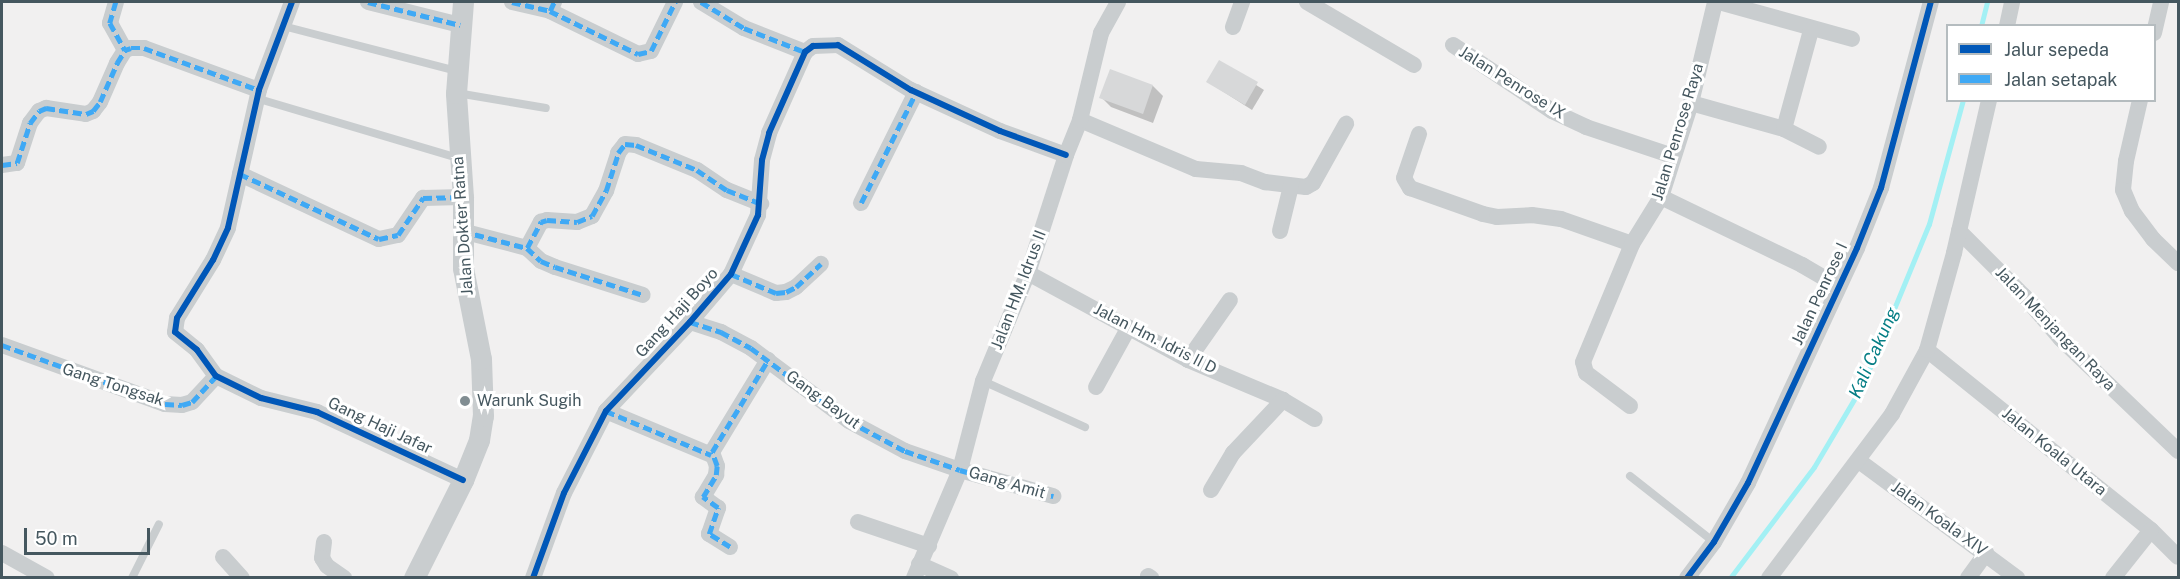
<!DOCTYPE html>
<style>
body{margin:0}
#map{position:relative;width:2180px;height:579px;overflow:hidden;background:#f1f0f0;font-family:"Public Sans",sans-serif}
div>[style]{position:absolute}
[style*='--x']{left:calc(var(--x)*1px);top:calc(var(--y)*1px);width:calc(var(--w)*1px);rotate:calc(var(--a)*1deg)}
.shadow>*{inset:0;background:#0003}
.stream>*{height:5px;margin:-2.5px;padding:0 2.5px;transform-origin:2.5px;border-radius:2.5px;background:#a3f0f4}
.building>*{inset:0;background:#d7d8d9}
.service>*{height:8px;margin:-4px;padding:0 4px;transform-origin:4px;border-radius:4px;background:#c9cdcf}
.minor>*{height:16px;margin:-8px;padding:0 8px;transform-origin:8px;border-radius:8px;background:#c9cdcf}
.tertiary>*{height:21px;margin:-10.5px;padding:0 10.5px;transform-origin:10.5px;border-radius:10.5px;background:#c9cdcf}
.quiet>*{height:4.5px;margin-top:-2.25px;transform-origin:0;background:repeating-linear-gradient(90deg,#3fa9f5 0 9px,transparent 0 13.5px)}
.cycleway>*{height:6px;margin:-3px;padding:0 3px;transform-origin:3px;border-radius:3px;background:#0057b8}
.dots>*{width:16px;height:16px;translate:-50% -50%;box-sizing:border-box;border:3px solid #fff;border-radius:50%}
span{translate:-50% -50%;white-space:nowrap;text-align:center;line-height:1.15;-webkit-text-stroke:6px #fff;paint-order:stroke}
.street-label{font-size:16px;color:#45575f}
.poi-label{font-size:16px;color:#45575f}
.left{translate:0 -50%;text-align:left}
.water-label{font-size:18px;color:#057e85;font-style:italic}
.frame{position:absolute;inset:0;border:3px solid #45575f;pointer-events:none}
.legend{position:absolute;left:1946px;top:24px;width:210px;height:78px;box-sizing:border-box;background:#fff;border:2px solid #b5bcbf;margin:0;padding:8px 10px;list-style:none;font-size:18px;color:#45575f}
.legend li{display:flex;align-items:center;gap:12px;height:30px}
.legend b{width:30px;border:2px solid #b5bcbf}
.scale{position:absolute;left:24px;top:528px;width:126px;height:27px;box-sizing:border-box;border:3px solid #45575f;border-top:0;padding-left:8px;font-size:18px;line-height:21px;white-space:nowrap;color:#45575f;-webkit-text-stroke:4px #fff;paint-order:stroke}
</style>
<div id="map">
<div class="shadow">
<i style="clip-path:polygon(1220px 62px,1264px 90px,1252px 110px,1208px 82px)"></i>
<i style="clip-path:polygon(1111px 71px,1153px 86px,1163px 96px,1153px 123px,1111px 107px,1101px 97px)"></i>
</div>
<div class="stream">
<i style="--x:1981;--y:26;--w:25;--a:-76"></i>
<i style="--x:1730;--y:578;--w:139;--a:-52.9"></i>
<i style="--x:1814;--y:467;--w:96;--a:-59.4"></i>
<i style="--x:1863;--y:384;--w:173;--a:-67.6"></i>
<i style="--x:1929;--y:224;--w:129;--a:-74.7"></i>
</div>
<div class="building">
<i style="clip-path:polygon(1219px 60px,1258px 82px,1245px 105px,1206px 82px)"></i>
<i style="clip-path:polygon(1110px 69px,1153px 85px,1143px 114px,1099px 98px)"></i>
</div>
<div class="service">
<i style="--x:283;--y:26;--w:180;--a:14.5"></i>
<i style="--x:457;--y:93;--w:90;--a:9.6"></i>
<i style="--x:259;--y:99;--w:208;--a:16.5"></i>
<i style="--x:983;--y:381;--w:112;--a:24.3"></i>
<i style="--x:1630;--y:476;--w:107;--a:38.2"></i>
<i style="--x:132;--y:578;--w:60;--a:-63.4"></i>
</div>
<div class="minor">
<i style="--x:116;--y:2;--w:22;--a:106"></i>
<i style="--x:110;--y:23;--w:31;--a:61"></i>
<i style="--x:292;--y:2;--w:94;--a:110.6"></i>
<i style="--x:259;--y:90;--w:141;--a:102.7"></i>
<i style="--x:228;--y:228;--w:35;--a:115"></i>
<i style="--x:213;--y:260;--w:68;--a:121.8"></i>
<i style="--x:177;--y:318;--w:14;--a:98"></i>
<i style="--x:175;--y:332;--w:28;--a:39"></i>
<i style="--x:197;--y:350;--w:32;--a:54"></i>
<i style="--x:216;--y:376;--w:50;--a:26.1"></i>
<i style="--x:261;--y:398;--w:58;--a:14"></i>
<i style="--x:317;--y:412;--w:161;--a:25"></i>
<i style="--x:368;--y:2;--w:95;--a:14"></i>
<i style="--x:512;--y:2;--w:39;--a:13"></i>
<i style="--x:550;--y:11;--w:10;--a:-66"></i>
<i style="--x:701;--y:2;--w:50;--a:31.2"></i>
<i style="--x:744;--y:28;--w:66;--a:21.5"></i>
<i style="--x:1307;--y:2;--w:124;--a:30.5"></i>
<i style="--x:1719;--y:2;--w:138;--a:15.5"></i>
<i style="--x:550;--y:11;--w:98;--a:26"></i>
<i style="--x:638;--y:54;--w:13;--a:-13"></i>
<i style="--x:651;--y:51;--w:55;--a:-63.9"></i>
<i style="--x:2007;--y:26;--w:25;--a:-78"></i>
<i style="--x:1233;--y:27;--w:27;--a:-70"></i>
<i style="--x:2154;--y:33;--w:32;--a:-77"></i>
<i style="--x:1453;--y:45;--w:119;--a:33.7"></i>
<i style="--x:1552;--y:111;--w:38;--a:25"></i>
<i style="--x:1586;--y:127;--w:92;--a:18.4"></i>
<i style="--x:2140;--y:100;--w:63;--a:102.9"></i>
<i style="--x:2126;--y:161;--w:29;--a:96"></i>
<i style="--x:2123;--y:190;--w:23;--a:67"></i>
<i style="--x:2132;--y:211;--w:35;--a:53"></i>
<i style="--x:2153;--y:239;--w:35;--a:44"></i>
<i style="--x:1691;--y:103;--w:97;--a:15.6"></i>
<i style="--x:1784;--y:129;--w:39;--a:27"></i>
<i style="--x:1080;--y:120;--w:126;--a:22.9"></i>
<i style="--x:1196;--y:169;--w:45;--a:5.1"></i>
<i style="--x:1241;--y:173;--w:26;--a:21"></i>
<i style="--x:1265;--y:182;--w:41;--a:7"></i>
<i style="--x:1306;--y:187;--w:8;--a:-30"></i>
<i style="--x:1313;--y:183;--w:68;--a:-60.8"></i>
<i style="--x:1784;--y:129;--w:103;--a:-74.7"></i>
<i style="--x:1419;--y:134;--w:46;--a:108.8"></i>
<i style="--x:1404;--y:178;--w:12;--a:59"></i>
<i style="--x:1410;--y:188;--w:77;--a:19.6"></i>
<i style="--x:1483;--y:214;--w:14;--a:12"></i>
<i style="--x:1497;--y:217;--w:35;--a:-3"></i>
<i style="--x:1532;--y:215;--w:29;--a:8"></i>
<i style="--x:1561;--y:219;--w:75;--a:19.4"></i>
<i style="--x:2;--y:165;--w:15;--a:-8"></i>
<i style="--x:17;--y:163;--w:42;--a:-72"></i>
<i style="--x:30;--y:123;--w:15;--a:-53"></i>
<i style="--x:39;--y:111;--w:8;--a:-23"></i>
<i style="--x:46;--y:108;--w:40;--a:8.5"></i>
<i style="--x:86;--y:114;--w:8;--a:-23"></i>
<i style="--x:93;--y:111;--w:11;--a:-52"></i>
<i style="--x:100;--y:102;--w:43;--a:-66.4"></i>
<i style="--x:117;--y:63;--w:15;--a:-58"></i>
<i style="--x:125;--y:50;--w:6;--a:-18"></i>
<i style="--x:131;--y:48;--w:13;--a:0"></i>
<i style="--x:144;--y:48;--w:122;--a:20.1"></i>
<i style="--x:240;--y:174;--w:153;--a:25.1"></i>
<i style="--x:379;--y:239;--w:19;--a:-12"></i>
<i style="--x:398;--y:235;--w:45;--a:-56"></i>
<i style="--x:423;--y:198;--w:40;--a:-1.4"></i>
<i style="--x:1661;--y:197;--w:157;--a:25.7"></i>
<i style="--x:1802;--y:265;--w:42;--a:30.3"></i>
<i style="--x:861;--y:203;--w:124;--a:-63.6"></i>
<i style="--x:462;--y:231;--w:67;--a:14.7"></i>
<i style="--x:527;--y:248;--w:30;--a:-62"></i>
<i style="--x:541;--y:222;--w:6;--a:-18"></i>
<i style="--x:547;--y:220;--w:30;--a:4"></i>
<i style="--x:577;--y:222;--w:16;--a:-22"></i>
<i style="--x:592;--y:216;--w:29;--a:-61"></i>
<i style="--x:606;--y:191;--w:40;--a:-72"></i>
<i style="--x:618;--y:153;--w:11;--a:-52"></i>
<i style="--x:625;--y:144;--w:11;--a:5"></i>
<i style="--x:636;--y:145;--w:66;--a:22.3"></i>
<i style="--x:697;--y:170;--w:36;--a:34"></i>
<i style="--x:727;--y:190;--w:37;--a:22"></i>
<i style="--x:1280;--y:231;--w:46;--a:-76.3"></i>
<i style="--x:1959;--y:231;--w:92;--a:45"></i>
<i style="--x:2024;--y:296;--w:57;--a:49.3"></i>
<i style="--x:2061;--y:339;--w:162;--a:43.7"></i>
<i style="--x:527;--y:248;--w:19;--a:43"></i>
<i style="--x:541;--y:261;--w:15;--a:23"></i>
<i style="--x:555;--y:267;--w:92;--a:17.7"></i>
<i style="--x:1028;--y:273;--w:182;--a:28.5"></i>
<i style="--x:1188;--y:360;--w:103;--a:22.8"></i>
<i style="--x:1283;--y:400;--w:37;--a:31"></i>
<i style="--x:731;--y:274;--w:49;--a:22.9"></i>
<i style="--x:776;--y:293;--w:10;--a:-6"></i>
<i style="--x:786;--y:292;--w:11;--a:-27"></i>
<i style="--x:796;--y:287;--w:34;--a:-43"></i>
<i style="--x:690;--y:322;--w:33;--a:18"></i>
<i style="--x:721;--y:332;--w:34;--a:28"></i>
<i style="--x:751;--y:348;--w:122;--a:36.7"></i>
<i style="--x:849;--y:421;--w:64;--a:28.2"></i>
<i style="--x:905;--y:451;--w:58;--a:19.1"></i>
<i style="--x:960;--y:470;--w:97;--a:15.6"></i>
<i style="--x:2;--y:345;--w:173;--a:19.9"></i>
<i style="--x:165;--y:404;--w:17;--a:3"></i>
<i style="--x:182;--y:405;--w:10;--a:-17"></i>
<i style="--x:192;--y:402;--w:35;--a:-47"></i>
<i style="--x:1927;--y:350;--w:287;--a:38.8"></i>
<i style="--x:2151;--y:530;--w:38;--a:45"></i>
<i style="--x:1188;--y:360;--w:73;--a:-55"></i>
<i style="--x:1096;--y:387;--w:68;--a:-61.2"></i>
<i style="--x:1630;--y:406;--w:55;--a:-143.1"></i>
<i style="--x:1586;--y:373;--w:11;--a:-105"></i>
<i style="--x:1583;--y:362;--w:128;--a:-67.4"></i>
<i style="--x:1632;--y:244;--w:55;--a:-58.3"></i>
<i style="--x:1661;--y:197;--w:99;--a:-72.3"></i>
<i style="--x:1691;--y:103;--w:104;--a:-76.6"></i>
<i style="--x:606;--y:411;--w:114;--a:22.7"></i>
<i style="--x:1859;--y:461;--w:197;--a:36.5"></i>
<i style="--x:1211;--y:490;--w:43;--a:-59.3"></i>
<i style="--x:1233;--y:453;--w:73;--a:-46.7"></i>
<i style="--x:858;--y:522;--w:75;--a:18.7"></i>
<i style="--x:324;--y:542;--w:16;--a:97"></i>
<i style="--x:322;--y:558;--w:9;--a:58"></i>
<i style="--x:327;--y:566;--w:21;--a:35"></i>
<i style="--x:730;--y:547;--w:25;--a:-148"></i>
<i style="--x:709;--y:534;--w:28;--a:-71"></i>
<i style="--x:718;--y:508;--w:19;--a:-144"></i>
<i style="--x:703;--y:497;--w:26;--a:-59"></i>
<i style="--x:716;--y:475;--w:9;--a:-84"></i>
<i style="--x:717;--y:466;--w:15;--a:-110"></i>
<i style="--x:712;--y:452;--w:108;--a:-58.7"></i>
<i style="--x:2;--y:553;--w:51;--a:29.1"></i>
<i style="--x:223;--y:557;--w:28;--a:48"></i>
<i style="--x:919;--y:564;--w:35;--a:24"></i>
<i style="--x:1148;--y:576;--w:4;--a:34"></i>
<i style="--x:533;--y:578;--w:90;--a:-70"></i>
<i style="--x:564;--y:493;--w:92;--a:-62.9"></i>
<i style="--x:606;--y:411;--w:122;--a:-46.7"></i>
<i style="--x:690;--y:322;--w:63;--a:-49.5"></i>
<i style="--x:731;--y:274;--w:65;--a:-65.4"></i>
<i style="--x:758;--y:215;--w:55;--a:-85.8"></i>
<i style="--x:762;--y:160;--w:28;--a:-75"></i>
<i style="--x:769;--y:133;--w:89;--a:-66"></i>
<i style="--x:805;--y:52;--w:10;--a:-37"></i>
<i style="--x:813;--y:46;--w:25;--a:-2"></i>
<i style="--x:838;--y:45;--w:86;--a:31.7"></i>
<i style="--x:911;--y:90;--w:98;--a:24.7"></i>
<i style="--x:1000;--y:131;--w:70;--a:20"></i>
<i style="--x:914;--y:578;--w:117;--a:-66.9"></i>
<i style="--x:960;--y:470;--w:92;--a:-75.5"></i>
<i style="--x:983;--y:381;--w:117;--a:-67.4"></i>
<i style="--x:1028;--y:273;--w:124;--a:-72.1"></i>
<i style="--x:1066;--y:155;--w:38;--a:-68"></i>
<i style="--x:1080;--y:120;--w:89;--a:-76.4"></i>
<i style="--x:1101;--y:33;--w:35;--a:-61"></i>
<i style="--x:1687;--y:578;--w:45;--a:-53.1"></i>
<i style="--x:1714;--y:542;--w:68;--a:-60"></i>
<i style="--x:1748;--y:483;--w:259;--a:-65.1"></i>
<i style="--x:1857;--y:248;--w:65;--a:-68.2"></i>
<i style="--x:1881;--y:188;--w:193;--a:-75"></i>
<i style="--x:1769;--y:578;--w:205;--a:-53.1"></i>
<i style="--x:1892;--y:414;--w:73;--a:-61.3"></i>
<i style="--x:1927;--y:350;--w:101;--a:-74.4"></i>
<i style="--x:1954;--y:253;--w:157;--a:-77.1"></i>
<i style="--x:1968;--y:578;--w:31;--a:-54"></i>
<i style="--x:2113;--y:578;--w:61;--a:-51.6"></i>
</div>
<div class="tertiary">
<i style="--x:414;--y:578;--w:110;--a:-63.4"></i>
<i style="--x:463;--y:480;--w:43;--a:-68.2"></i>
<i style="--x:479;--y:440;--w:24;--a:-81"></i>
<i style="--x:483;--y:416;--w:57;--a:-92"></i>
<i style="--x:481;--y:359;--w:93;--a:-101.2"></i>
<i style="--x:463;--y:268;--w:71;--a:-90"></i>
<i style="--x:463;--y:197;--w:104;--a:-93.9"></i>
<i style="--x:456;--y:93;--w:91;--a:-85.6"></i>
</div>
<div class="quiet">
<i style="--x:116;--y:2;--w:22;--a:106"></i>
<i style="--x:110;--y:23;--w:31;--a:61"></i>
<i style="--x:368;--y:2;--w:95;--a:14"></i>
<i style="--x:512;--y:2;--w:39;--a:13"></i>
<i style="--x:550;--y:11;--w:10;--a:-66"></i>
<i style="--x:701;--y:2;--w:50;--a:31.2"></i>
<i style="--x:744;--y:28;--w:66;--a:21.5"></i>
<i style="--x:550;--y:11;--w:98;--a:26"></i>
<i style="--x:638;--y:54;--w:13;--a:-13"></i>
<i style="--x:651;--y:51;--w:55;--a:-63.9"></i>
<i style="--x:2;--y:165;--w:15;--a:-8"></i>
<i style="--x:17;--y:163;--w:42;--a:-72"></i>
<i style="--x:30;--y:123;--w:15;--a:-53"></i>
<i style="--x:39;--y:111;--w:8;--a:-23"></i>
<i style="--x:46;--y:108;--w:40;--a:8.5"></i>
<i style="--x:86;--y:114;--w:8;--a:-23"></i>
<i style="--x:93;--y:111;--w:11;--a:-52"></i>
<i style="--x:100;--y:102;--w:43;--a:-66.4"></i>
<i style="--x:117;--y:63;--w:15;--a:-58"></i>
<i style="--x:125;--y:50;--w:6;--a:-18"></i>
<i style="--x:131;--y:48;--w:13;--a:0"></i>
<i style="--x:144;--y:48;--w:122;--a:20.1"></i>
<i style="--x:240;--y:174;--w:153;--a:25.1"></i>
<i style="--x:379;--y:239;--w:19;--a:-12"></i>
<i style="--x:398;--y:235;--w:45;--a:-56"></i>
<i style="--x:423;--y:198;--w:40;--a:-1.4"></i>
<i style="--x:861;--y:203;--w:124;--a:-63.6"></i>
<i style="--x:462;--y:231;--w:67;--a:14.7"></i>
<i style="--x:527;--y:248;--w:30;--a:-62"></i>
<i style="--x:541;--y:222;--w:6;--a:-18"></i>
<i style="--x:547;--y:220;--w:30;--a:4"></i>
<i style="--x:577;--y:222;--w:16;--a:-22"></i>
<i style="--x:592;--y:216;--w:29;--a:-61"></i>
<i style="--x:606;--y:191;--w:40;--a:-72"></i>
<i style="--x:618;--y:153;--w:11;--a:-52"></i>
<i style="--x:625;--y:144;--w:11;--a:5"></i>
<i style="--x:636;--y:145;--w:66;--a:22.3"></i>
<i style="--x:697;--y:170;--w:36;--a:34"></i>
<i style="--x:727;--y:190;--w:37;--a:22"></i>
<i style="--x:527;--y:248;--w:19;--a:43"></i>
<i style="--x:541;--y:261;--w:15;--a:23"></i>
<i style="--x:555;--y:267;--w:92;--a:17.7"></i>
<i style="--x:731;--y:274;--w:49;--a:22.9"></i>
<i style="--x:776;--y:293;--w:10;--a:-6"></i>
<i style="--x:786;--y:292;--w:11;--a:-27"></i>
<i style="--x:796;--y:287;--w:34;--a:-43"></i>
<i style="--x:690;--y:322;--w:33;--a:18"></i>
<i style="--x:721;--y:332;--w:34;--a:28"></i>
<i style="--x:751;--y:348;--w:122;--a:36.7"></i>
<i style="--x:849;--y:421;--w:64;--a:28.2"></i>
<i style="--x:905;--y:451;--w:58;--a:19.1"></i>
<i style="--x:960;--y:470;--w:97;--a:15.6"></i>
<i style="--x:2;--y:345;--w:173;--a:19.9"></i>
<i style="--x:165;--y:404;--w:17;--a:3"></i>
<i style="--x:182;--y:405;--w:10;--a:-17"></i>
<i style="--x:192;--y:402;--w:35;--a:-47"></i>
<i style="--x:606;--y:411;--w:114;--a:22.7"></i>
<i style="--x:730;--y:547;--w:25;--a:-148"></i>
<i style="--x:709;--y:534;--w:28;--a:-71"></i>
<i style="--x:718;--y:508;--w:19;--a:-144"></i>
<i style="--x:703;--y:497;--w:26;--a:-59"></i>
<i style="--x:716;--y:475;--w:9;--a:-84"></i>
<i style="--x:717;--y:466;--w:15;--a:-110"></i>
<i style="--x:712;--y:452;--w:108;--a:-58.7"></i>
</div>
<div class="cycleway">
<i style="--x:292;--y:2;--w:94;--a:110.6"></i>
<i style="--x:259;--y:90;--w:141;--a:102.7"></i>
<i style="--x:228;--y:228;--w:35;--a:115"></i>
<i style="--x:213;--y:260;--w:68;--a:121.8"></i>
<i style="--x:177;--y:318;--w:14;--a:98"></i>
<i style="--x:175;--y:332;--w:28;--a:39"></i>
<i style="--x:197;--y:350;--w:32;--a:54"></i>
<i style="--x:216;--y:376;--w:50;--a:26.1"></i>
<i style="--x:261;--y:398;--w:58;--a:14"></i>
<i style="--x:317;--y:412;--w:161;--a:25"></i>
<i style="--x:533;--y:578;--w:90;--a:-70"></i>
<i style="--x:564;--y:493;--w:92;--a:-62.9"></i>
<i style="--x:606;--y:411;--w:122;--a:-46.7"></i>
<i style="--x:690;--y:322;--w:63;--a:-49.5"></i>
<i style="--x:731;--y:274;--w:65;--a:-65.4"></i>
<i style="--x:758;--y:215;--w:55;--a:-85.8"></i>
<i style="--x:762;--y:160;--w:28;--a:-75"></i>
<i style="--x:769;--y:133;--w:89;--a:-66"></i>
<i style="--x:805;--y:52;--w:10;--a:-37"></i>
<i style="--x:813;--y:46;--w:25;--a:-2"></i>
<i style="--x:838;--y:45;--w:86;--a:31.7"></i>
<i style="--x:911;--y:90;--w:98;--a:24.7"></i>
<i style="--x:1000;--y:131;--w:70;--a:20"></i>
<i style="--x:1687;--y:578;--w:45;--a:-53.1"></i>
<i style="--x:1714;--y:542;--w:68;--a:-60"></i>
<i style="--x:1748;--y:483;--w:259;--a:-65.1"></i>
<i style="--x:1857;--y:248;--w:65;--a:-68.2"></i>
<i style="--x:1881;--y:188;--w:193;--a:-75"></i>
</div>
<div class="dots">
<i style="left:465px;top:401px;background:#818d92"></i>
</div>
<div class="street-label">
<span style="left:1512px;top:83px;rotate:32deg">Jalan Penrose IX</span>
<span style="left:1678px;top:132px;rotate:-73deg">Jalan Penrose Raya</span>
<span style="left:463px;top:226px;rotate:-94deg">Jalan Dokter Ratna</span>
<span style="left:1019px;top:290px;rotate:-69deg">Jalan HM. Idrus II</span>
<span style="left:1820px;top:294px;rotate:-65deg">Jalan Penrose I</span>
<span style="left:677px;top:313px;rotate:-48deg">Gang Haji Boyo</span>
<span style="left:2055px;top:329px;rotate:46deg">Jalan Menjangan Raya</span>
<span style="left:1155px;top:339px;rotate:27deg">Jalan Hm. Idris II D</span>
<span style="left:113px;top:385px;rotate:18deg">Gang Tongsak</span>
<span style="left:823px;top:400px;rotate:36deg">Gang Bayut</span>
<span style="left:380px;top:426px;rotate:25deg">Gang Haji Jafar</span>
<span style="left:2054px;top:452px;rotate:39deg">Jalan Koala Utara</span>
<span style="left:1007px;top:483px;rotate:16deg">Gang Amit</span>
<span style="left:1939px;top:519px;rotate:36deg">Jalan Koala XIV</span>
</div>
<div class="poi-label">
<span class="left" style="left:477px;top:401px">Warunk Sugih</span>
</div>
<div class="water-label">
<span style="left:1874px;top:353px;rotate:-66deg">Kali Cakung</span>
</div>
<div class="frame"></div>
<ul class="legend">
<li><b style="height:8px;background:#0057b8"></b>Jalur sepeda</li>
<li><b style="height:8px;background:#3fa9f5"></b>Jalan setapak</li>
</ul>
<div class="scale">50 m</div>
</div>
